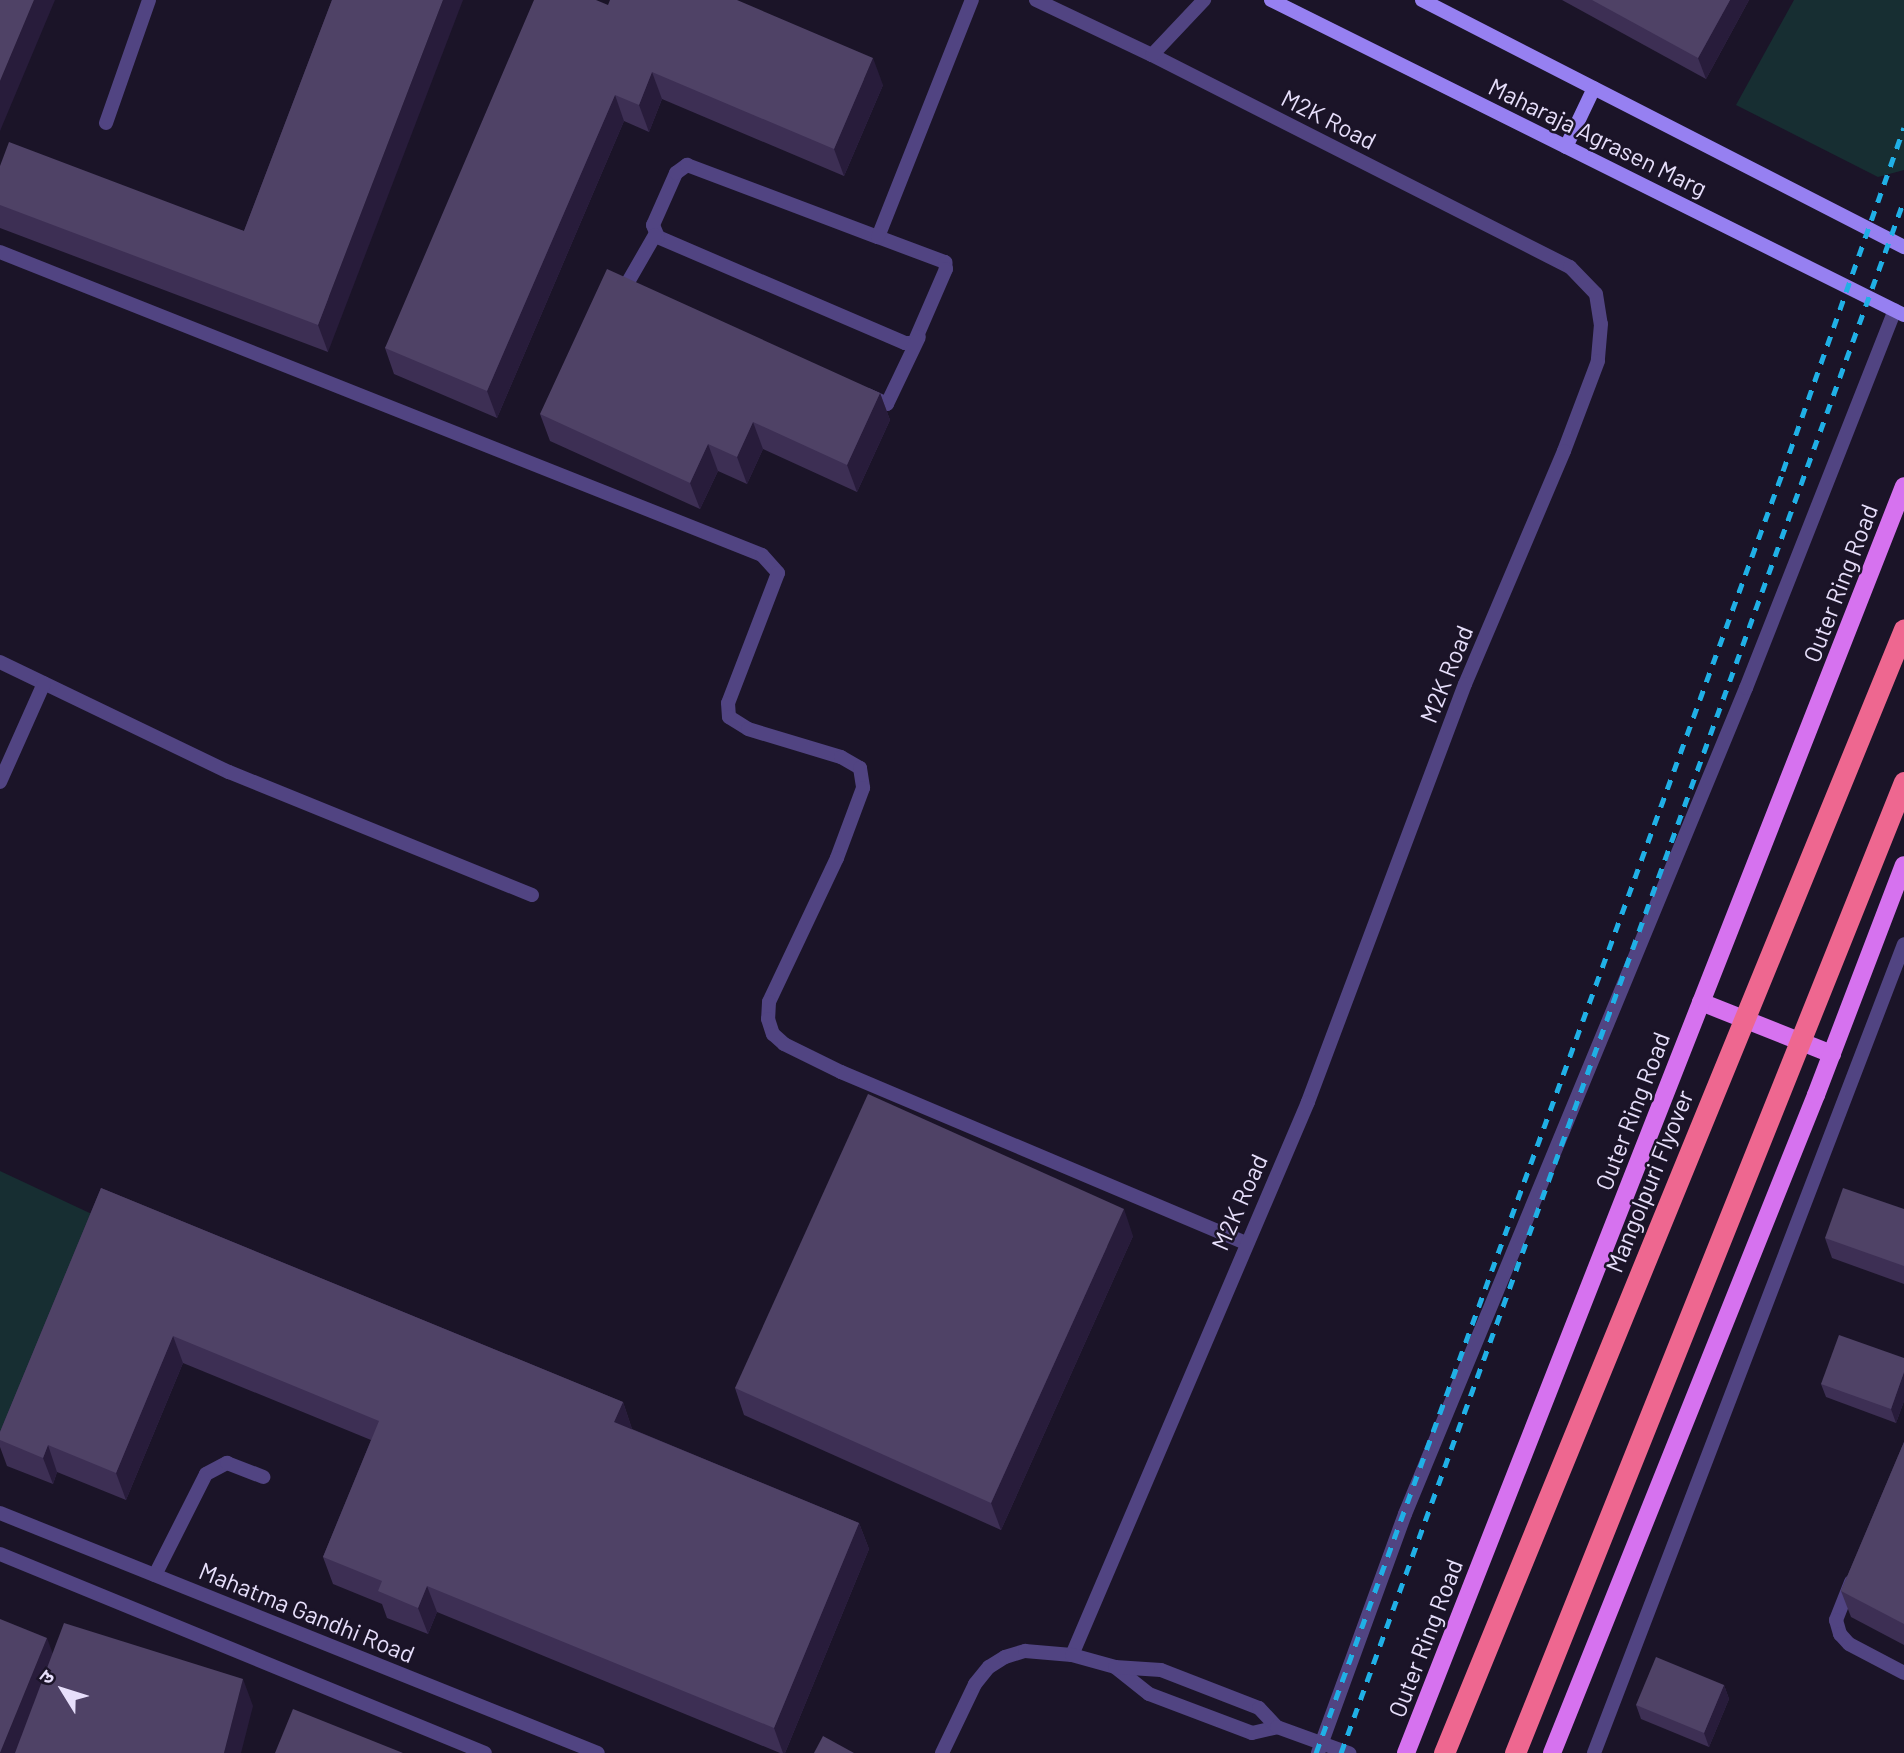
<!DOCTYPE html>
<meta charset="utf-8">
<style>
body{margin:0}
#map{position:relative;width:1904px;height:1753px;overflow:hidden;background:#1b1428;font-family:Barlow,"Noto Sans Devanagari",sans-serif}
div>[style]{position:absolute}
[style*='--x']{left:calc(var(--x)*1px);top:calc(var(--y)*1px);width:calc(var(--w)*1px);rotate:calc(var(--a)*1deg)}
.green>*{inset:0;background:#172e32}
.lane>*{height:14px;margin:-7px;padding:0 7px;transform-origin:7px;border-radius:7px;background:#514482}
.street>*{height:14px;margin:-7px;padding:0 7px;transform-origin:7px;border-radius:7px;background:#514482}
.secondary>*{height:14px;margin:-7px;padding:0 7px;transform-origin:7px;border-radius:7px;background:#9680f1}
.primary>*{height:18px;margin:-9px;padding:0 9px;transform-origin:9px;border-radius:9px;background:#d672ef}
.rail>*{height:5px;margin-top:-2.5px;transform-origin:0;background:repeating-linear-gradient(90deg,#20b0e6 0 10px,transparent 0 19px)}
.highway-bridge>*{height:21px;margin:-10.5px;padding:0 10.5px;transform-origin:10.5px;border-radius:10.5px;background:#ee6790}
.wall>*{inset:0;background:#3d2f54}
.shaded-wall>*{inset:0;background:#281c3b}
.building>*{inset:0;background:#4f4266}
span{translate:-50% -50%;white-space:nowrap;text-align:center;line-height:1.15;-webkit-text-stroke:5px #1b1428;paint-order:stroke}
.street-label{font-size:24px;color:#e7dffb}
.north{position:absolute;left:28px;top:1655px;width:70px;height:70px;-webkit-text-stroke:5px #1b1428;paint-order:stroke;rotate:308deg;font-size:19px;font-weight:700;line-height:28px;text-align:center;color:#e7dffb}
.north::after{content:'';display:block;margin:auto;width:24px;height:32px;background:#e7dffb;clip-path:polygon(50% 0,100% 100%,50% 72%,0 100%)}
</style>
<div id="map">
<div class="green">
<i style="clip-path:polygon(1794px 0,1904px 0,1904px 170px,1878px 177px,1736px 105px)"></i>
<i style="clip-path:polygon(0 1171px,96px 1216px,0 1440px)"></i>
</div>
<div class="lane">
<i style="--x:106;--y:123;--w:130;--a:-70.7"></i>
<i style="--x:878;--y:237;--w:72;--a:20.5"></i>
<i style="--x:945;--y:262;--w:7;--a:82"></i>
<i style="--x:946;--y:269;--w:81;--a:113.4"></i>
<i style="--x:914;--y:343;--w:9;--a:180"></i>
<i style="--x:905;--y:343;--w:269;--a:-156.8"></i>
<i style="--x:658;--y:237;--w:13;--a:-113"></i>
<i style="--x:653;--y:225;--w:57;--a:-66.1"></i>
<i style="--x:676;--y:173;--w:14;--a:-36"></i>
<i style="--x:687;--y:165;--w:204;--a:20.7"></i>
<i style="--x:878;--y:237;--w:255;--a:-68.4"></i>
<i style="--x:0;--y:252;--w:820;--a:21.68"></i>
<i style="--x:762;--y:555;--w:24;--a:48"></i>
<i style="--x:778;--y:573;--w:139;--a:111"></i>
<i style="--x:728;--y:703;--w:14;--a:86"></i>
<i style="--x:729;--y:717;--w:22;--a:32"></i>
<i style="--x:748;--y:729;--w:97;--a:16.8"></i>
<i style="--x:841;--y:757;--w:22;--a:30"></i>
<i style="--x:860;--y:768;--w:20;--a:81"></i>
<i style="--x:863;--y:788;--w:75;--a:110.4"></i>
<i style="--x:837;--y:858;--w:159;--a:115.3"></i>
<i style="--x:769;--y:1002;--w:17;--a:93"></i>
<i style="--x:768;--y:1019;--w:16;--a:72"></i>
<i style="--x:773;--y:1034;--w:15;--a:42"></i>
<i style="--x:784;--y:1044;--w:64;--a:26.2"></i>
<i style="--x:841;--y:1072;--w:440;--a:22.9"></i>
<i style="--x:631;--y:292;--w:8;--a:-157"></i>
<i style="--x:624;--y:289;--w:62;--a:-60.1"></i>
<i style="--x:867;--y:395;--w:22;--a:24"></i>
<i style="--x:887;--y:404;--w:74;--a:-64.5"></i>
<i style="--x:0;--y:662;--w:254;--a:25.7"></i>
<i style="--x:229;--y:772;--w:327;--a:22.1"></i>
<i style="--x:0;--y:782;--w:108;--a:-66"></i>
<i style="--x:155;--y:1575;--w:113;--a:-63.2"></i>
<i style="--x:206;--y:1474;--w:24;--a:-28"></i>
<i style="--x:227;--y:1463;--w:39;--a:21"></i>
</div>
<div class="street">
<i style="--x:1036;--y:0;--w:128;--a:25.4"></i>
<i style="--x:1152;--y:55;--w:469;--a:26.9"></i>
<i style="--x:1570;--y:267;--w:37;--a:46"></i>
<i style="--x:1596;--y:294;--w:30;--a:81"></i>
<i style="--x:1601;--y:324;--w:37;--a:95"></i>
<i style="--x:1598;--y:361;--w:96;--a:110.7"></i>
<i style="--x:1564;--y:451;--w:253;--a:113"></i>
<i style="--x:1465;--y:684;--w:447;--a:110.6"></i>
<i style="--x:1308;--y:1102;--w:601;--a:113.11"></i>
<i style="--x:1152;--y:55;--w:76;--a:-46.6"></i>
<i style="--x:0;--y:1513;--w:644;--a:21.87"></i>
<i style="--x:0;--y:1554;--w:524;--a:22.31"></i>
<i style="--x:1851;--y:1582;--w:41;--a:111.5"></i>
<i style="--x:1836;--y:1620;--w:15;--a:74"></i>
<i style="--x:1840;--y:1634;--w:13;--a:48"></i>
<i style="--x:1849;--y:1644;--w:62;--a:27.8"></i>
<i style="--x:1115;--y:1667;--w:43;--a:38.5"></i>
<i style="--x:1149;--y:1694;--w:110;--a:20.7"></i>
<i style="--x:1252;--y:1733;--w:26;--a:-13"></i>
<i style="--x:942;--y:1753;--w:76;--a:-64.4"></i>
<i style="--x:975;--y:1684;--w:22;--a:-51"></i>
<i style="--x:989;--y:1667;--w:19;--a:-32"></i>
<i style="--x:1005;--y:1657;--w:21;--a:-17"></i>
<i style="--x:1025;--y:1651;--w:47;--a:4.9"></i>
<i style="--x:1072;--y:1655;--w:45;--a:15.6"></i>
<i style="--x:1115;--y:1667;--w:46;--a:3.7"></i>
<i style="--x:1161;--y:1670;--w:105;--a:21.2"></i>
<i style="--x:1259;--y:1708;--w:26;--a:47"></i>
<i style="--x:1277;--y:1727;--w:77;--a:19.9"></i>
<i style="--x:1318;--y:1753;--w:254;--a:-70"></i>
<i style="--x:1405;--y:1514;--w:894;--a:-67.57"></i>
<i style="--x:1746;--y:688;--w:406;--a:-68.5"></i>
<i style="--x:1594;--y:1753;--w:866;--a:-69.03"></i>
</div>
<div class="secondary">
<i style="--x:1271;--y:0;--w:707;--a:26.46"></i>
<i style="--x:1422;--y:0;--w:542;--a:27.13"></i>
<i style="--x:1566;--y:147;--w:65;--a:-64.6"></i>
</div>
<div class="primary">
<i style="--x:1701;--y:1002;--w:141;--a:21.7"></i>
<i style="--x:1406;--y:1753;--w:1361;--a:-68.54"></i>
<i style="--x:1552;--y:1753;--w:709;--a:-68.14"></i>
<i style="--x:1816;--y:1095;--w:246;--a:-69.1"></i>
</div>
<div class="rail">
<i style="--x:1316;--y:1753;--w:1364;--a:-69.98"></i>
<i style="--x:1783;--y:471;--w:364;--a:-70.6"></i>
<i style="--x:1341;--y:1753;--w:1652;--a:-70.07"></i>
</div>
<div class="highway-bridge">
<i style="--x:1444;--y:1753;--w:1214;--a:-67.74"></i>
<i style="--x:1515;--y:1753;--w:1046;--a:-68.17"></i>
</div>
<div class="wall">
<i style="clip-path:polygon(332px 0,328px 352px,0 228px,0 166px,244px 231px)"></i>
<i style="clip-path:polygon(1562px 0,1749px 0,1706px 79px)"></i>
<i style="clip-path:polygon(608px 5px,883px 85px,844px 176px,662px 99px,649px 132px,624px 121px,497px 418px,394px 374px,385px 348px)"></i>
<i style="clip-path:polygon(880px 393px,890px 420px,857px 492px,763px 449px,747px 484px,718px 471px,700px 509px,550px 441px,540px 414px)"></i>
<i style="clip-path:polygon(101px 1188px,623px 1402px,632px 1429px,859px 1523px,869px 1549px,785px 1753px,780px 1753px,437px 1612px,428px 1634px,387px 1618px,382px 1604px,333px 1584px,323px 1557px,371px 1440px,183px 1363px,126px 1500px,57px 1472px,53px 1484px,7px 1466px,0 1447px,0 1432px)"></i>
<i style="clip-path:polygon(1904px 1209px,1904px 1284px,1832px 1258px,1825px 1238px)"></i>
<i style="clip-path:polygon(1133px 1236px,1001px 1530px,744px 1415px,735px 1388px)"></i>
<i style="clip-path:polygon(1904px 1358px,1904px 1401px,1896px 1423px,1826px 1397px,1821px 1384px)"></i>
<i style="clip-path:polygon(1904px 1442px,1904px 1645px,1851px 1617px,1841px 1591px)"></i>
<i style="clip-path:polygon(1724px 1685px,1729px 1699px,1709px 1747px,1641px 1719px,1636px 1705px)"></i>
</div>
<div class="shaded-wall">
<i style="clip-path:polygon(34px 0,55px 0,0 131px,0 81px)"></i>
<i style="clip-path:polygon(443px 0,463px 0,328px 352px,318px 325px)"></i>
<i style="clip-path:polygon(1730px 0,1749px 0,1706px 79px,1698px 58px)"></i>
<i style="clip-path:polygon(873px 58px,883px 85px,844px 176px,834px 149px)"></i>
<i style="clip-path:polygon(652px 72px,662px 99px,649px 132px,639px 105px)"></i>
<i style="clip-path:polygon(615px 95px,624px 121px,497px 418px,487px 391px)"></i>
<i style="clip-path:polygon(880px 393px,890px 420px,857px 492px,847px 465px)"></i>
<i style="clip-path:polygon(753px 422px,763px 449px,747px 484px,737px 457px)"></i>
<i style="clip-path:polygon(708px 444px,718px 471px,700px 509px,690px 483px)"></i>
<i style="clip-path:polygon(1124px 1209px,1133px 1236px,1001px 1530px,991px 1503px)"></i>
<i style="clip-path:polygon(173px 1336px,183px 1363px,126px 1500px,116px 1473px)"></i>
<i style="clip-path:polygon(1904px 1372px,1904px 1401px,1896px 1423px,1891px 1409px)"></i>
<i style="clip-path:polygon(623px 1402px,632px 1429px,624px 1449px,614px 1422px)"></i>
<i style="clip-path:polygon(48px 1445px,57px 1472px,53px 1484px,43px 1458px)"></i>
<i style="clip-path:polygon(859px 1523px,869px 1549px,785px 1753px,783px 1753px,774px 1728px)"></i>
<i style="clip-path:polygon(427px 1586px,437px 1612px,428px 1634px,418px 1608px)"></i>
<i style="clip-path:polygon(47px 1638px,57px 1665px,21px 1753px,0 1753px)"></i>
<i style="clip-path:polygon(243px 1679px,253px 1706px,241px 1753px,224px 1753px)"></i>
<i style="clip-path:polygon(1724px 1685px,1729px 1699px,1709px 1747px,1704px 1733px)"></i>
</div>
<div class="building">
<i style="clip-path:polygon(0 0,34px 0,0 81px)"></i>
<i style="clip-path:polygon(332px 0,443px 0,318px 325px,0 205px,0 166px,9px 142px,244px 231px)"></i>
<i style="clip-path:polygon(534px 0,596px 0,608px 5px,610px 0,737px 0,873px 58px,834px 149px,652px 72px,639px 105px,615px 95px,487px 391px,385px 348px)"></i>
<i style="clip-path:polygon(1592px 0,1730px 0,1698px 58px)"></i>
<i style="clip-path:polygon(607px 269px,880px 393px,847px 465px,753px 422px,737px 457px,708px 444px,690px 483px,540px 414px)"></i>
<i style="clip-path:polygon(868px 1094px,1124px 1209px,991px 1503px,735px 1388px)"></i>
<i style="clip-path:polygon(101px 1188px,623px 1402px,614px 1422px,859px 1523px,774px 1728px,427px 1586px,418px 1608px,378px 1591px,382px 1581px,323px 1557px,379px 1421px,173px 1336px,116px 1473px,48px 1445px,43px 1458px,0 1440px,0 1432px)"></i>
<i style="clip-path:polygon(1843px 1188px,1904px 1209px,1904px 1266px,1825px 1238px)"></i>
<i style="clip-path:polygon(1839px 1335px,1904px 1358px,1904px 1372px,1891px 1409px,1821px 1384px)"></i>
<i style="clip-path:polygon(1904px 1442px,1904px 1624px,1841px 1591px)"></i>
<i style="clip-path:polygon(0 1619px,47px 1638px,0 1753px)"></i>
<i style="clip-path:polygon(64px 1623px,243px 1679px,224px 1753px,15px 1753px)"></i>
<i style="clip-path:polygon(1656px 1657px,1724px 1685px,1704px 1733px,1636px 1705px)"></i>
<i style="clip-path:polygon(293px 1709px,403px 1753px,275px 1753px)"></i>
<i style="clip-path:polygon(823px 1736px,854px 1753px,814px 1753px)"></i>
</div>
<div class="street-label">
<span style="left:1329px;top:119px;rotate:27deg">M2K Road</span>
<span style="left:1598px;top:137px;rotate:26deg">Maharaja Agrasen Marg</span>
<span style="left:1840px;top:583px;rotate:-69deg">Outer Ring Road</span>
<span style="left:1446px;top:674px;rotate:-68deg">M2K Road</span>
<span style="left:1632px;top:1111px;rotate:-69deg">Outer Ring Road</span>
<span style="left:1649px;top:1181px;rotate:-68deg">Mangolpuri Flyover</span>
<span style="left:1239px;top:1202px;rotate:-66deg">M2K Road</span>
<span style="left:307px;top:1612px;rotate:22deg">Mahatma Gandhi Road</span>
<span style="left:1425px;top:1638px;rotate:-69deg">Outer Ring Road</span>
</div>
<div class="north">उ</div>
</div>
